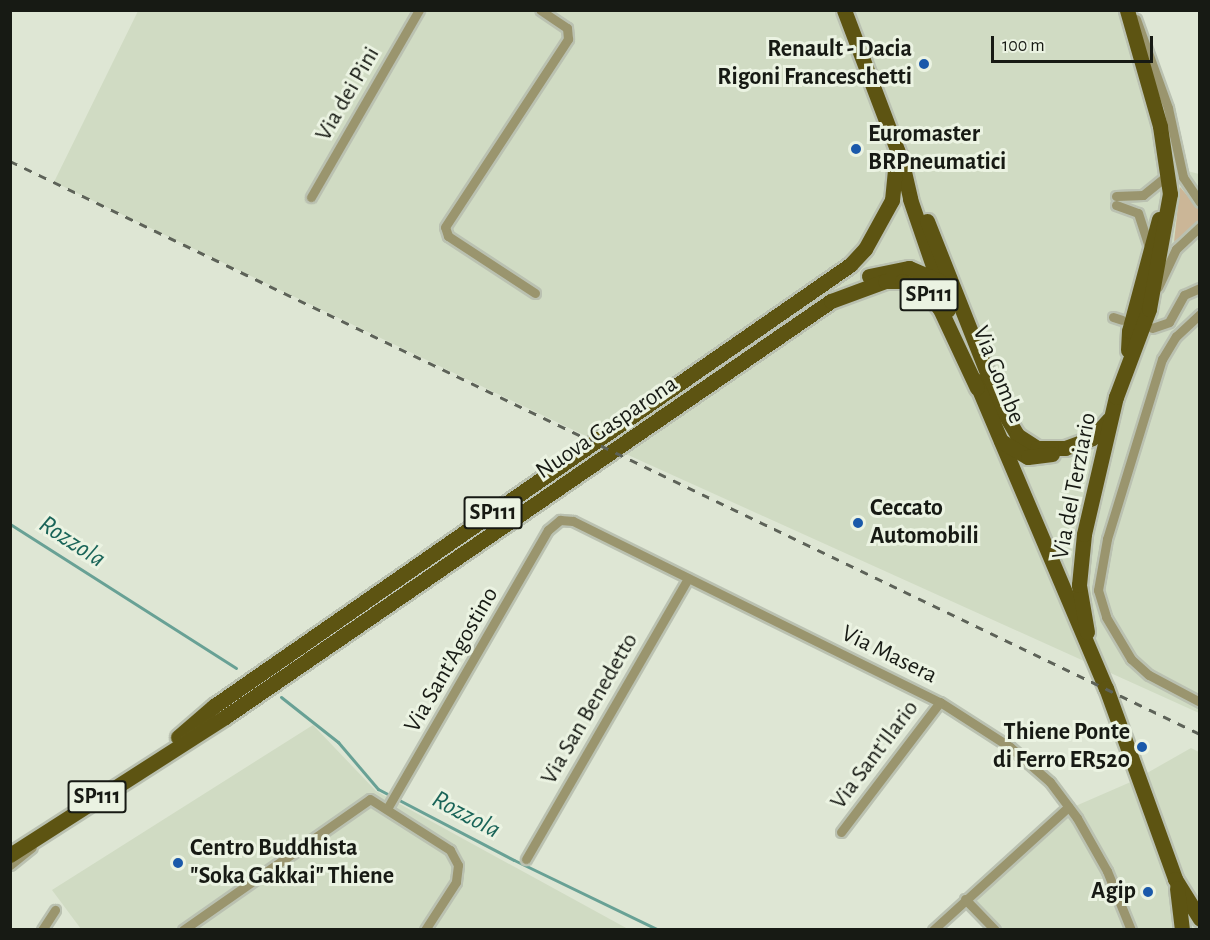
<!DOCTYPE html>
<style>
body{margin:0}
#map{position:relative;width:1210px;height:940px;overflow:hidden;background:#dee6d4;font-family:"Alegreya Sans",sans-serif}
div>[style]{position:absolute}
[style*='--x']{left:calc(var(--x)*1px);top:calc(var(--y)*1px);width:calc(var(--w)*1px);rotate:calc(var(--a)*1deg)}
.built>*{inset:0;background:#d0dbc3}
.green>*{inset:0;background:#cbb697}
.stream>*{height:3px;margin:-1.5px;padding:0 1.5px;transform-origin:1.5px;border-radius:1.5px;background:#68a195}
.roads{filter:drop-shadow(2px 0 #bac1b1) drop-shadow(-2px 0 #bac1b1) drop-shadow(0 2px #bac1b1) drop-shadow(0 -2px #bac1b1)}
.street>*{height:9px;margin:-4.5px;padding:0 4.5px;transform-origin:4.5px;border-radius:4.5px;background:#9a956e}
.primary>*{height:15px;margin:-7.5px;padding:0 7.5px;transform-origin:7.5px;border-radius:7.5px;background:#5d5412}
.rail>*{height:3px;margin-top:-1.5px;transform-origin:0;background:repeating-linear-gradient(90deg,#5d6258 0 8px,transparent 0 16px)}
.dots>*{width:16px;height:16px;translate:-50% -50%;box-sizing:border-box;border:3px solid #ebf3e2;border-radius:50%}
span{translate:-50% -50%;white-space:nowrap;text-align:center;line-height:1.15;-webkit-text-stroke:6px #ebf3e2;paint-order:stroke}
.shield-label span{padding:2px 4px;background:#ebf3e2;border:2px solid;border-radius:4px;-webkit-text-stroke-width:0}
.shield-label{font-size:22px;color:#171a14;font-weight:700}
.poi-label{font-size:24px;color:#171a14;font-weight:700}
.right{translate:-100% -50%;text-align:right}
.left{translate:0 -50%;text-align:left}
.street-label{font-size:24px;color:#171a14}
.water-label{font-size:26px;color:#196458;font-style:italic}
.frame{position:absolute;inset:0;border:12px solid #171a14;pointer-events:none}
.scale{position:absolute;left:991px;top:36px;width:162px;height:27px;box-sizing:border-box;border:3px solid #171a14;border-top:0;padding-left:8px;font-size:18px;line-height:21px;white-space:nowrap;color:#171a14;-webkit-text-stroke:4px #ebf3e2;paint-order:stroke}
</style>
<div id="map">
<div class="built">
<i style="clip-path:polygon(138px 11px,1118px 11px,1176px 168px,1199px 174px,1199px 713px,586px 436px,54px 182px)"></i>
<i style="clip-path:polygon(313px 725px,376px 791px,628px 929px,81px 929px,52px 890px)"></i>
<i style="clip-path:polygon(1191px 748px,1199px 752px,1199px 929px,992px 929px,965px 899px,1071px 808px,1133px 781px)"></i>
</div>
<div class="green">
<i style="clip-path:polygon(1180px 187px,1199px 209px,1199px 221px,1174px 242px)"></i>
</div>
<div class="stream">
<i style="--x:10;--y:524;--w:268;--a:32.5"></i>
<i style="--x:281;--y:697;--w:73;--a:38.3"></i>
<i style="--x:338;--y:742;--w:62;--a:49.6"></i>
<i style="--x:378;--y:789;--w:153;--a:27.6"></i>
<i style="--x:514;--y:860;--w:161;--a:25.8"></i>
</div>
<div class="roads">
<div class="street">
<i style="--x:1136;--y:19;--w:95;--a:70.2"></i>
<i style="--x:1168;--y:108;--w:71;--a:77.7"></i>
<i style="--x:1183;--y:177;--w:30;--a:56"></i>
<i style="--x:1116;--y:196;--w:27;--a:-2"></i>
<i style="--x:1143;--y:195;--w:27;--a:-39"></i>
<i style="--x:311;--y:197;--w:216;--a:-60"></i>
<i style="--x:1116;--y:205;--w:23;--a:20"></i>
<i style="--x:1138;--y:213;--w:35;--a:72"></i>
<i style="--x:1158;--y:287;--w:42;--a:-64.7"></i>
<i style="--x:1176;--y:249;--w:33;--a:-43"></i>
<i style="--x:535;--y:293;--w:104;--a:-146.8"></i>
<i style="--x:448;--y:236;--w:9;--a:-108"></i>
<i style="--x:445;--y:227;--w:225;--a:-56.8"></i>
<i style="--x:568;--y:39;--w:11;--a:-95"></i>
<i style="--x:567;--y:28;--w:32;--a:-146"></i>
<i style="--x:1200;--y:314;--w:33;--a:137"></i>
<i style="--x:1176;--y:336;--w:27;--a:121"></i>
<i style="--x:1162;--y:359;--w:188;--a:107"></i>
<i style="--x:1107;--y:539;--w:52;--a:100"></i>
<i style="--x:1098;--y:590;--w:28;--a:73"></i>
<i style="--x:1106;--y:617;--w:49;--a:59.2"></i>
<i style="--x:1131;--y:659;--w:24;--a:42"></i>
<i style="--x:1149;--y:675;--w:58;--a:27.9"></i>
<i style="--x:1113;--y:317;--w:9;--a:18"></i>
<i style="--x:1152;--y:328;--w:18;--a:-19"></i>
<i style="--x:1169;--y:322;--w:31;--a:-61"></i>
<i style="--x:1184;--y:295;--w:17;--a:-24"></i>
<i style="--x:388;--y:807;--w:320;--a:-60"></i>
<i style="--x:548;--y:530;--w:16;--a:-40"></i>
<i style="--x:560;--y:520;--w:13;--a:4"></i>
<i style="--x:573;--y:521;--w:409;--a:26.3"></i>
<i style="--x:940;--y:702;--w:83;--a:32.7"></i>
<i style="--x:1010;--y:747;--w:53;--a:41.2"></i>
<i style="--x:1050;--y:782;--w:45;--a:53.1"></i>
<i style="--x:1077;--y:818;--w:61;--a:60.5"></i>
<i style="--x:1107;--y:871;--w:64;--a:67.9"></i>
<i style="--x:841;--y:832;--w:163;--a:-52.7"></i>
<i style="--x:526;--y:859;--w:324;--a:-60"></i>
<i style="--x:10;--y:865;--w:28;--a:-39"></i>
<i style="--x:965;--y:899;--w:43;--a:45.9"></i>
<i style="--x:42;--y:930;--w:24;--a:-57"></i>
<i style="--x:183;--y:930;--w:228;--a:-35"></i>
<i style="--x:370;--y:799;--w:95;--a:32.5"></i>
<i style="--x:450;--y:850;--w:17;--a:62"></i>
<i style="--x:458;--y:865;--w:17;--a:97"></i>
<i style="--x:456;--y:882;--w:57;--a:122.9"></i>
<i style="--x:933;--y:930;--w:183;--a:-42.3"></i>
</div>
<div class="primary">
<i style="--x:844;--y:10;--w:164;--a:69.2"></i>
<i style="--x:902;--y:163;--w:37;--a:77"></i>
<i style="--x:910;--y:199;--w:117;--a:71.1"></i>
<i style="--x:927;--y:221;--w:201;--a:68.4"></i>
<i style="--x:1001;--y:408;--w:31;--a:59"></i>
<i style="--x:1017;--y:435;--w:24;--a:33"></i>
<i style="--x:1037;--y:448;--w:28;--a:0"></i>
<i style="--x:1065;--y:448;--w:29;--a:-20"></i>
<i style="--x:1092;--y:438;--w:25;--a:-48"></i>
<i style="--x:869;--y:276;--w:41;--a:-11.3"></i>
<i style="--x:909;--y:268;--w:33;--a:23"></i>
<i style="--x:1128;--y:350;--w:19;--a:-87"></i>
<i style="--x:1129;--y:331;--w:116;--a:-75"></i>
<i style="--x:975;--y:380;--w:335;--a:67"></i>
<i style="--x:1106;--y:688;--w:203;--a:70.1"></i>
<i style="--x:1175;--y:879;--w:47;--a:58"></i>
<i style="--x:1001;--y:441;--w:31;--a:31"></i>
<i style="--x:1028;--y:457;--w:24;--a:-7"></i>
<i style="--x:1087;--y:632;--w:48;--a:-99.7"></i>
<i style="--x:1079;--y:585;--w:51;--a:-84.4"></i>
<i style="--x:1084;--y:534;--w:141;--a:-76.9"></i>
<i style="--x:1116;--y:397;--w:94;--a:-69.4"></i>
<i style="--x:1149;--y:309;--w:117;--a:-79.7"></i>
<i style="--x:1170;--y:194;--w:69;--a:-98.4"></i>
<i style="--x:1160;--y:126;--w:121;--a:-105.9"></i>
<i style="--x:178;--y:737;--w:48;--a:-40.7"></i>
<i style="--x:214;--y:706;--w:774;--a:-34.74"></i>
<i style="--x:850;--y:265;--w:22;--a:-47"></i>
<i style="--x:865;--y:249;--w:56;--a:-61.1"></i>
<i style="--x:892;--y:200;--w:50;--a:-84.3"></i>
<i style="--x:10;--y:855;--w:255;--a:-32.7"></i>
<i style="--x:225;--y:717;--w:735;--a:-34.47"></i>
<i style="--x:831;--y:301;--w:58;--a:-20.3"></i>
<i style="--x:885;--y:281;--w:17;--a:0"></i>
<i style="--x:902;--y:281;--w:25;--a:21"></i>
<i style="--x:925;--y:290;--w:24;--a:52"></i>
<i style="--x:940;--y:309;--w:87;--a:64.9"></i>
<i style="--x:1177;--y:888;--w:42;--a:83.2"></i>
</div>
</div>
<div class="rail">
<i style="--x:10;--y:161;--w:1321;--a:25.71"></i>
</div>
<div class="dots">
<i style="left:924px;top:64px;background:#1a59aa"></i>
<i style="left:856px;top:149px;background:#1a59aa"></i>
<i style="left:858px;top:523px;background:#1a59aa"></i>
<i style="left:1142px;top:747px;background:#1a59aa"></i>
<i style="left:178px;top:863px;background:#1a59aa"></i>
<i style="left:1148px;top:892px;background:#1a59aa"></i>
</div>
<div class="shield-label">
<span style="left:929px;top:295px">SP111</span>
<span style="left:493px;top:513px">SP111</span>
<span style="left:97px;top:797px">SP111</span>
</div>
<div class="poi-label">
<span class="right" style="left:912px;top:64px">Renault - Dacia<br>Rigoni Franceschetti</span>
<span class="left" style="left:868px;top:149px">Euromaster<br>BRPneumatici</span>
<span class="left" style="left:870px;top:523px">Ceccato<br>Automobili</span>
<span class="right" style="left:1130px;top:747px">Thiene Ponte<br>di Ferro ER520</span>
<span class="left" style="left:190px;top:863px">Centro Buddhista<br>"Soka Gakkai" Thiene</span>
<span class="right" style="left:1136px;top:892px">Agip</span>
</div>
<div class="street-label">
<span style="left:348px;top:94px;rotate:-60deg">Via dei Pini</span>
<span style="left:998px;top:375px;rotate:68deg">Via Gombe</span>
<span style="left:607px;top:428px;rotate:-34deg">Nuova Gasparona</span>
<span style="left:1075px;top:486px;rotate:-79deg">Via del Terziario</span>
<span style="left:889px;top:655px;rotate:26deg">Via Masera</span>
<span style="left:452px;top:660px;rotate:-60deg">Via Sant'Agostino</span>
<span style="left:590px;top:709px;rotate:-60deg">Via San Benedetto</span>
<span style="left:875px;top:755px;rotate:-53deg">Via Sant'Ilario</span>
</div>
<div class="water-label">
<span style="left:72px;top:542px;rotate:33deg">Rozzola</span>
<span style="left:466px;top:815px;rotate:28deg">Rozzola</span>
</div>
<div class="frame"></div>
<div class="scale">100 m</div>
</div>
